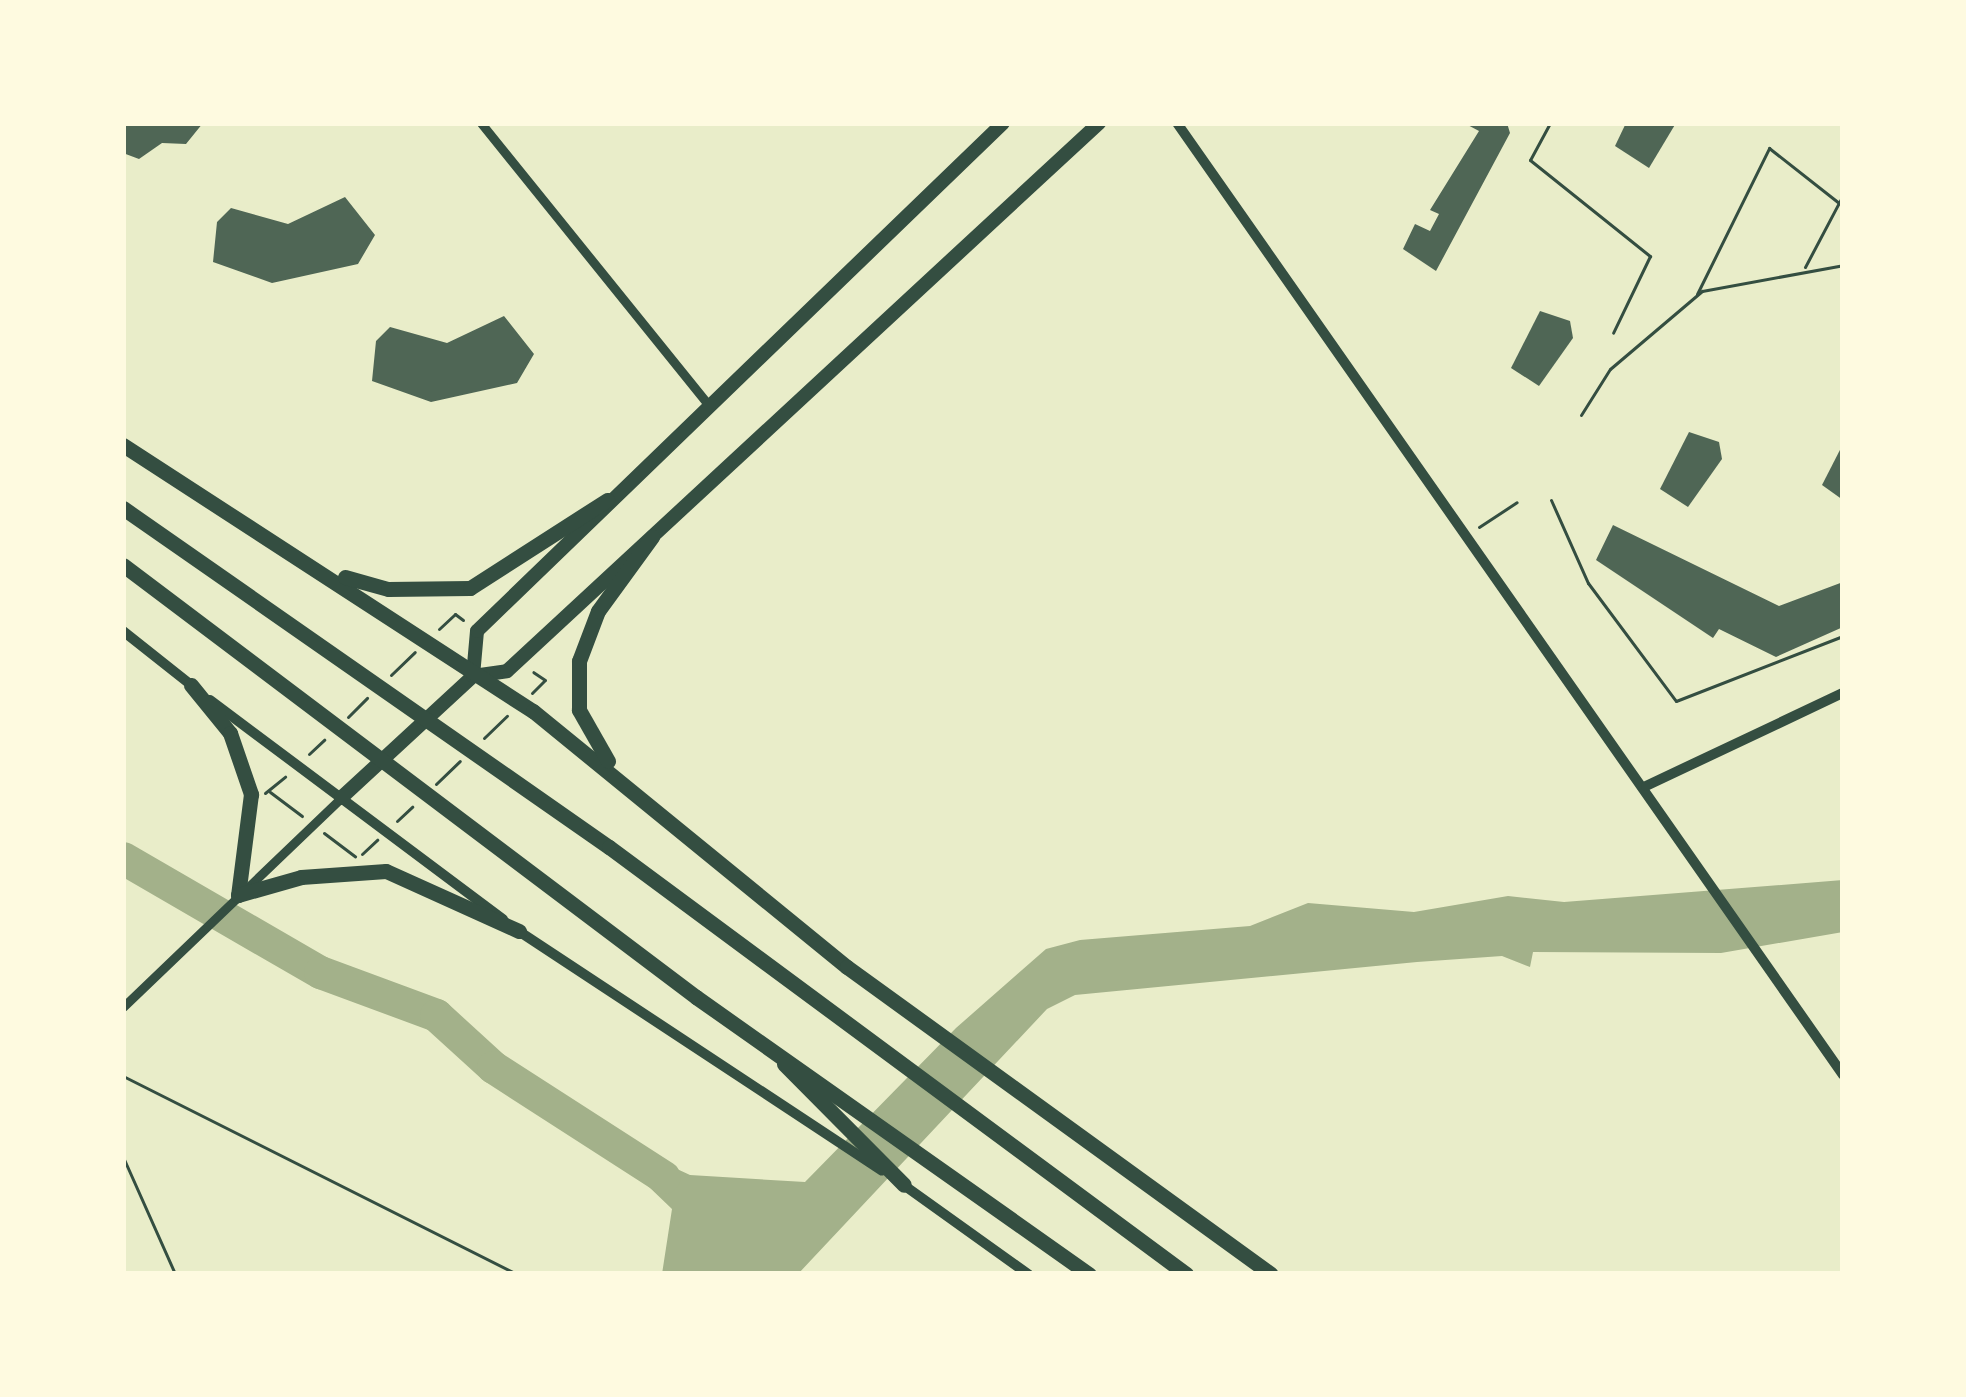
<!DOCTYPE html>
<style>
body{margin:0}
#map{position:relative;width:1966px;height:1397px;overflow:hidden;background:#e9edc9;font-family:"Space Grotesk",sans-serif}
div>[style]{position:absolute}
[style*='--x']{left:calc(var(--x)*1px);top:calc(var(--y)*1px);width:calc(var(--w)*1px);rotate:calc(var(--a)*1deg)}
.water>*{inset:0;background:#a3b18a}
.river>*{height:33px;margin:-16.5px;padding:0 16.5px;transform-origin:16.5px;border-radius:16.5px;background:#a3b18a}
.building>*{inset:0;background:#4f6655}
.path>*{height:3px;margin:-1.5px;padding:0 1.5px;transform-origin:1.5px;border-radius:1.5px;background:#344e41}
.minor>*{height:9px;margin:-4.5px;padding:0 4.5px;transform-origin:4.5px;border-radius:4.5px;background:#344e41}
.tertiary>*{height:10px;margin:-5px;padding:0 5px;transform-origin:5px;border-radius:5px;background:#344e41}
.primary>*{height:14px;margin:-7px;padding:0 7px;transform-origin:7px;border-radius:7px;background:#344e41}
.trunk>*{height:15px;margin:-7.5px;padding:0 7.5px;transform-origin:7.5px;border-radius:7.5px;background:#344e41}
span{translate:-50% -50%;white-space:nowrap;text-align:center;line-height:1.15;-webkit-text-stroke:10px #fefae0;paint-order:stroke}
.frame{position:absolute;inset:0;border:126px solid #fefae0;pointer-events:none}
</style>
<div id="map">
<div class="water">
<i style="clip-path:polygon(1843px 880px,1843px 932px,1721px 953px,1533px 952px,1530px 967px,1502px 956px,1417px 962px,1075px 995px,1047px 1009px,798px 1274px,662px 1274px,672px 1209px,623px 1162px,636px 1150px,690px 1175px,805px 1182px,956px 1028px,1046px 949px,1080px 940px,1250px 926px,1308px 903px,1414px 912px,1508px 896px,1564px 902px)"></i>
</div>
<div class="river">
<i style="--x:123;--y:858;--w:228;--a:30.1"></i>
<i style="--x:320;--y:972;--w:124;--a:20.3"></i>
<i style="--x:436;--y:1015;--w:77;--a:42.4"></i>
<i style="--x:493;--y:1067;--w:203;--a:32.8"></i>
</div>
<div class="building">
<i style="clip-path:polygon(123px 123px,203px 123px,186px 144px,162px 143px,139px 159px,123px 153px)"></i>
<i style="clip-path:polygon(1464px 123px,1507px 123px,1510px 133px,1436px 271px,1403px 249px,1415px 224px,1430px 231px,1439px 214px,1430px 210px,1479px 131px)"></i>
<i style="clip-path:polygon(1626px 123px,1676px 123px,1649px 168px,1615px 146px)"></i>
<i style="clip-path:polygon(345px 197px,375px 235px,358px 264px,272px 283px,213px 262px,217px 222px,231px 208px,288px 224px)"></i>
<i style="clip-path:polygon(1540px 311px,1570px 321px,1573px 338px,1539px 386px,1511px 368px)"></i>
<i style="clip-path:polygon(504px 316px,534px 354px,517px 383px,431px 402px,372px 381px,376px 341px,390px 327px,447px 343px)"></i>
<i style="clip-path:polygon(1689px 432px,1719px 442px,1722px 459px,1688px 507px,1660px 489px)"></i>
<i style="clip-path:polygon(1843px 444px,1843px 500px,1822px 485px)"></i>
<i style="clip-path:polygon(1613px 525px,1779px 606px,1843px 582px,1843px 627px,1776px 657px,1719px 629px,1713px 638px,1596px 560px)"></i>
</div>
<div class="path">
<i style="--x:1550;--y:123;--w:42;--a:118.4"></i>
<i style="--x:1530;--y:160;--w:154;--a:38.7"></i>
<i style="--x:1650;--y:256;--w:85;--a:115.7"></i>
<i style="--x:1805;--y:267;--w:81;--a:-62.2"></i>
<i style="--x:1697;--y:294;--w:163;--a:-63.7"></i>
<i style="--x:1769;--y:148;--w:89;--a:38.2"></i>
<i style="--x:1581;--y:415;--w:54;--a:-57.8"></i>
<i style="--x:1610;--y:369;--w:121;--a:-40.3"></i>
<i style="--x:1702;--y:291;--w:143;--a:-10.4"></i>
<i style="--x:1551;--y:500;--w:91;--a:66"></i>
<i style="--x:1588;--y:583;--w:147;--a:53.3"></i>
<i style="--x:1676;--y:701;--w:179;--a:-21.3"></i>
<i style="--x:1479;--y:527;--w:45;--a:-33.3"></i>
<i style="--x:439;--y:629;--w:22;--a:-43"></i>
<i style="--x:455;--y:614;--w:10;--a:37"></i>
<i style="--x:391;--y:675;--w:33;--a:-44"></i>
<i style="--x:532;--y:693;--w:18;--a:-45"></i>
<i style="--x:545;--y:680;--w:14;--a:-146"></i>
<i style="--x:348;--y:717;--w:27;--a:-45"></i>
<i style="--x:484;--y:738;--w:32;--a:-44"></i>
<i style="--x:309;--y:754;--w:21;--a:-43"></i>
<i style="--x:436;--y:784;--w:33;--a:-44"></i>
<i style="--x:270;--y:792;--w:40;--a:37"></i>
<i style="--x:265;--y:793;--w:26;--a:-39"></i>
<i style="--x:397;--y:821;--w:21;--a:-43"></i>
<i style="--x:324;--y:833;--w:39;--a:37"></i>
<i style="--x:362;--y:854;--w:21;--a:-43"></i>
<i style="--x:123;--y:1076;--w:440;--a:26.7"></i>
<i style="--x:123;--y:1157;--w:128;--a:66"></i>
</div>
<div class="minor">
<i style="--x:481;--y:123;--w:360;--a:51.1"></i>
<i style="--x:123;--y:1007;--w:302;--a:-43.8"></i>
</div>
<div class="tertiary">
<i style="--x:1177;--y:123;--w:1162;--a:55.02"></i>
<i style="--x:123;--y:631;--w:92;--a:38.4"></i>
<i style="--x:210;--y:700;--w:366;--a:36.8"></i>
<i style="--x:1646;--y:786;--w:218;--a:-25.3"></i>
<i style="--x:517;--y:930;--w:437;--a:33.4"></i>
<i style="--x:898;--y:1181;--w:160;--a:35.6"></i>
</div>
<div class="primary">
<i style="--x:473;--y:676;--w:45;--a:-84.9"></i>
<i style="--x:477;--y:631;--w:731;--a:-44"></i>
<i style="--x:341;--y:798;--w:180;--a:-42.7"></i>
<i style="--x:473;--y:676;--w:34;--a:-8"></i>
<i style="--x:507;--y:671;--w:807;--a:-42.79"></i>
</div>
<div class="trunk">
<i style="--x:123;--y:445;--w:489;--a:33"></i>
<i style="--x:533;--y:711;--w:405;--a:39.2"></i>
<i style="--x:847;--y:967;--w:523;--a:35.91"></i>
<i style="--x:123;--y:508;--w:593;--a:34.9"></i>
<i style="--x:609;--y:847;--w:718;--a:36.5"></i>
<i style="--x:123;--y:565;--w:718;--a:37.01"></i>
<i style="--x:696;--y:997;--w:481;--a:35.2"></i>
<i style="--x:345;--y:577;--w:45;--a:15.6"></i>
<i style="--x:388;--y:589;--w:82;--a:-0.7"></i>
<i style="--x:470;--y:588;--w:163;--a:-32.7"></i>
<i style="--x:191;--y:685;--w:62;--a:50.9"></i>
<i style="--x:230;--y:733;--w:65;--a:71"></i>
<i style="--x:251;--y:794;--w:102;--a:97.3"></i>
<i style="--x:238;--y:895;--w:66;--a:-15.9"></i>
<i style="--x:301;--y:877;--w:85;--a:-4"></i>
<i style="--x:386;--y:871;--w:146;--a:24.3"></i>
<i style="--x:608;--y:761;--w:59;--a:-119.6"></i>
<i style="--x:579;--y:710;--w:49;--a:-90"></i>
<i style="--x:579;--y:661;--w:53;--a:-69.2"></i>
<i style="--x:598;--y:611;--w:92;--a:-53.9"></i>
<i style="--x:784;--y:1064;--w:170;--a:45.2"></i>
</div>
<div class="frame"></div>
</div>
